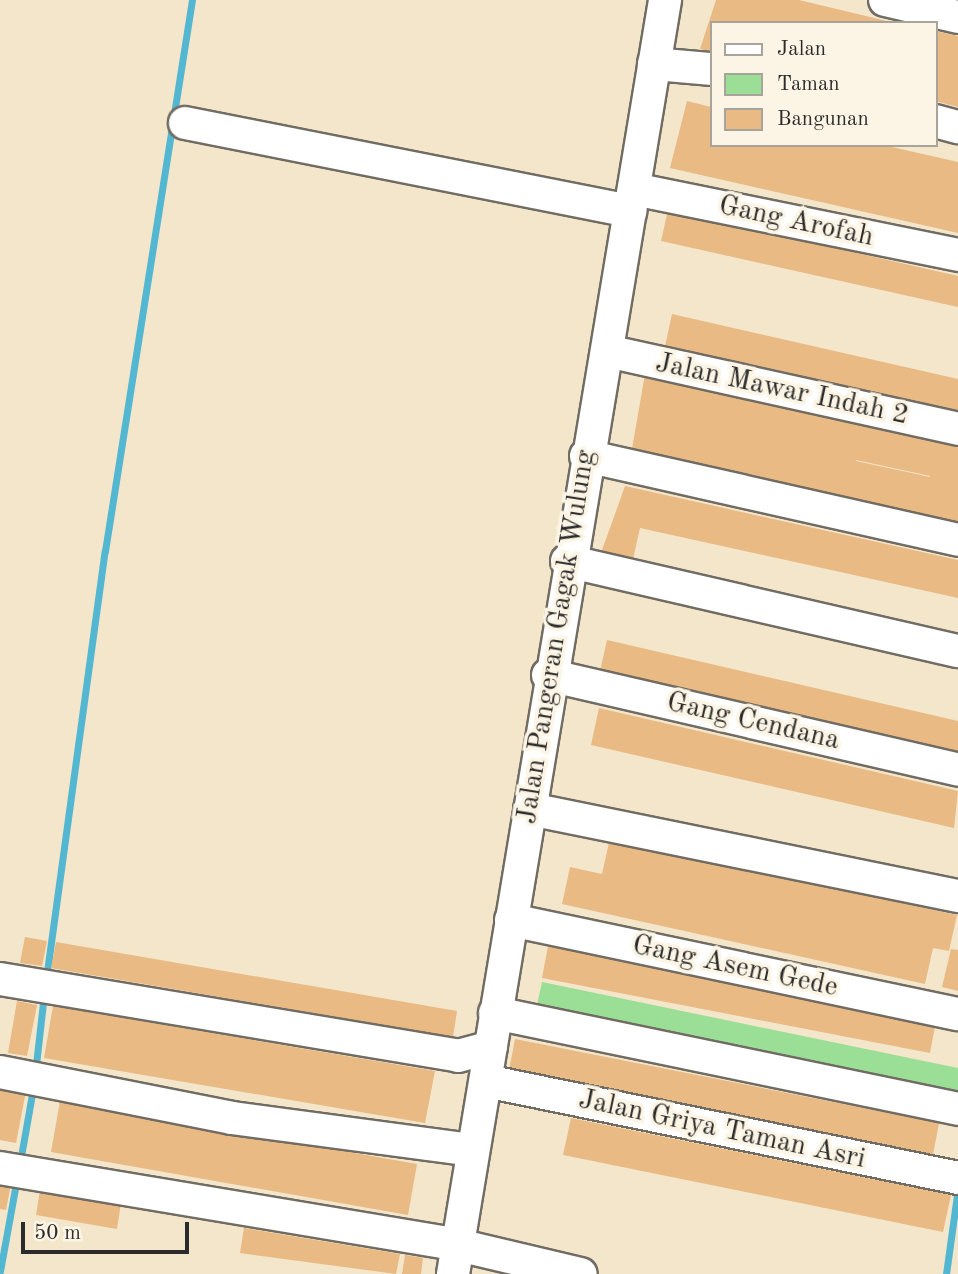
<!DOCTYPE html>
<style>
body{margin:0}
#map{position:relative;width:958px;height:1274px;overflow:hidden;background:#f3e6cb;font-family:"Old Standard TT",serif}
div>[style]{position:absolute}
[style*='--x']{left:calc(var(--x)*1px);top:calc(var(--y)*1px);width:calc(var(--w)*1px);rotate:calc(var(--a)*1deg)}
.green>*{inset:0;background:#9bdf97}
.stream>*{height:7px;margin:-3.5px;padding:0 3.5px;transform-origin:3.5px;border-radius:3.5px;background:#54b7d2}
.building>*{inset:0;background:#e9ba83}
.roads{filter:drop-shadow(2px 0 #716c63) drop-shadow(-2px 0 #716c63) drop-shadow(0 2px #716c63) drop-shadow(0 -2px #716c63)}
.minor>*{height:32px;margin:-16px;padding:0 16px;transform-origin:16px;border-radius:16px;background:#fff}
span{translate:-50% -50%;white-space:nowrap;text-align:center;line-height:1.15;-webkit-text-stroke:7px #fcf5e5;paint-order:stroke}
.street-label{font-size:28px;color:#2b2b2b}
.legend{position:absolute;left:710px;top:21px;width:228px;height:126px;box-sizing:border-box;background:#fcf5e5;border:2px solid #a8a49b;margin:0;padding:9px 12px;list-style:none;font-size:21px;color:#2b2b2b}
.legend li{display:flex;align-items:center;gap:14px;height:35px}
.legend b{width:35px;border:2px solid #a8a49b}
.scale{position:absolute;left:21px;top:1222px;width:168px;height:32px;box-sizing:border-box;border:4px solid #2b2b2b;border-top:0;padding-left:9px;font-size:21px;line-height:24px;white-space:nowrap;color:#2b2b2b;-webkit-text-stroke:5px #fcf5e5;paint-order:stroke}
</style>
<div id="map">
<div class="green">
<i style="clip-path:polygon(542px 982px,958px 1068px,958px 1101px,535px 1014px)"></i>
</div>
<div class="stream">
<i style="--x:46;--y:979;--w:432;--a:-82.2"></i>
<i style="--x:105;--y:551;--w:558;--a:-81.03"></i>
<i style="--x:35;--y:1073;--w:80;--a:-83.5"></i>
<i style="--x:20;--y:1162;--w:75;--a:-80"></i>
<i style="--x:0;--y:1271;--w:96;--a:-79.7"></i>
<i style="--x:946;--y:1274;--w:87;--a:-82.1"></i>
</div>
<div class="building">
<i style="clip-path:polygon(716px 0,799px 0,895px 23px,711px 23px,711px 51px,700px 49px)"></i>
<i style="clip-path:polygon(935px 31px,958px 36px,958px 107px,935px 101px)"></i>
<i style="clip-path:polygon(687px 101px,711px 107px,711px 145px,883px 145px,958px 162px,958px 233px,670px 168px)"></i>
<i style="clip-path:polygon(668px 210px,958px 276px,958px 307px,661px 241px)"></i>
<i style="clip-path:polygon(672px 314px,958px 379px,958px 417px,664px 351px)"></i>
<i style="clip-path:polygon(evenodd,645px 374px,958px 444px,958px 522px,632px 449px,645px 374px,856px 460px,930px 476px,930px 477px,856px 461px,856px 460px)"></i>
<i style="clip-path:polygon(625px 486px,958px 560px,958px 598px,640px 528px,633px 559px,601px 553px)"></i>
<i style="clip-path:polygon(607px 640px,958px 721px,958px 759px,599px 676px)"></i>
<i style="clip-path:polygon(599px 708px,958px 791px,954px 828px,591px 745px)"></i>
<i style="clip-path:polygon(610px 838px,957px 915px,949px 951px,933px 948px,925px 984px,562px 904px,570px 867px,602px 874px)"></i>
<i style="clip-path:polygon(25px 937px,47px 941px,42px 966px,20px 963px)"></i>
<i style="clip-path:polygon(549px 941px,937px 1016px,930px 1053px,542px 978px)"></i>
<i style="clip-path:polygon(56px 942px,457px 1011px,453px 1037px,51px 968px)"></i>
<i style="clip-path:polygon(951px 949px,958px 950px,958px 991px,942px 987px)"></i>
<i style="clip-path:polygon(17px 1001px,37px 1005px,27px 1056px,8px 1053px)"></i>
<i style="clip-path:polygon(53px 1006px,435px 1071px,425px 1123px,44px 1058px)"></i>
<i style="clip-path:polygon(515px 1039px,939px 1123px,932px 1160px,508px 1076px)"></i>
<i style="clip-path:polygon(0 1087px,26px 1091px,16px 1143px,0 1140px)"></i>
<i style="clip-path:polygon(60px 1101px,417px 1164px,408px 1215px,51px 1152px)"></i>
<i style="clip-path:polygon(571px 1118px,951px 1195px,943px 1232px,563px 1155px)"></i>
<i style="clip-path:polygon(0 1182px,11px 1184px,6px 1210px,0 1209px)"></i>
<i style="clip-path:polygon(40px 1190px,121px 1203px,117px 1229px,36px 1215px)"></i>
<i style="clip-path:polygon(244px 1228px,400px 1254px,396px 1274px,240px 1253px)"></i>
<i style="clip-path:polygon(405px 1255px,423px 1258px,421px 1274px,402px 1274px)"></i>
</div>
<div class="roads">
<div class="minor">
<i style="--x:885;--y:0;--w:75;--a:13.1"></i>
<i style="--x:654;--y:64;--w:57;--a:5"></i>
<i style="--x:935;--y:121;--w:24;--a:15"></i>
<i style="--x:185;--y:123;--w:454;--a:11.2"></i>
<i style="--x:634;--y:189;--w:331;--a:11.5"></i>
<i style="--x:607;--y:351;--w:360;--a:12.5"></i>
<i style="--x:586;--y:456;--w:381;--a:12.7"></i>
<i style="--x:567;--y:561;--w:401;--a:13"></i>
<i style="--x:548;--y:675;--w:421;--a:13"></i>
<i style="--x:530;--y:809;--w:437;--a:11.5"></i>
<i style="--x:511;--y:920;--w:457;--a:11.9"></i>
<i style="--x:0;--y:979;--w:464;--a:9.5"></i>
<i style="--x:458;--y:1056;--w:34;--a:-15"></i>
<i style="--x:495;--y:1013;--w:473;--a:11.7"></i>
<i style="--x:0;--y:1072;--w:237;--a:11.2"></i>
<i style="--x:232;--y:1118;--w:243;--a:7.6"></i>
<i style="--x:486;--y:1081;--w:482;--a:11.6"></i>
<i style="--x:0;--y:1168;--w:464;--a:9.5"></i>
<i style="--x:458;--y:1245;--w:126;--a:13.3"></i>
<i style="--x:453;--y:1274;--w:1292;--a:-80.55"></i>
</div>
</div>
<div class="street-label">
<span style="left:796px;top:222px;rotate:12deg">Gang Arofah</span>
<span style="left:782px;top:390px;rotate:12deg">Jalan Mawar Indah 2</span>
<span style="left:557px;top:637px;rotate:-81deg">Jalan Pangeran Gagak Wulung</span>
<span style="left:753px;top:722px;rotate:13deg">Gang Cendana</span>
<span style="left:735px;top:967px;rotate:12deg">Gang Asem Gede</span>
<span style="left:722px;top:1130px;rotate:12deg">Jalan Griya Taman Asri</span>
</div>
<ul class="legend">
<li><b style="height:9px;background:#fff"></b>Jalan</li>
<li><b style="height:19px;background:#9bdf97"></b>Taman</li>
<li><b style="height:19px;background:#e9ba83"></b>Bangunan</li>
</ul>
<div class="scale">50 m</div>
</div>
